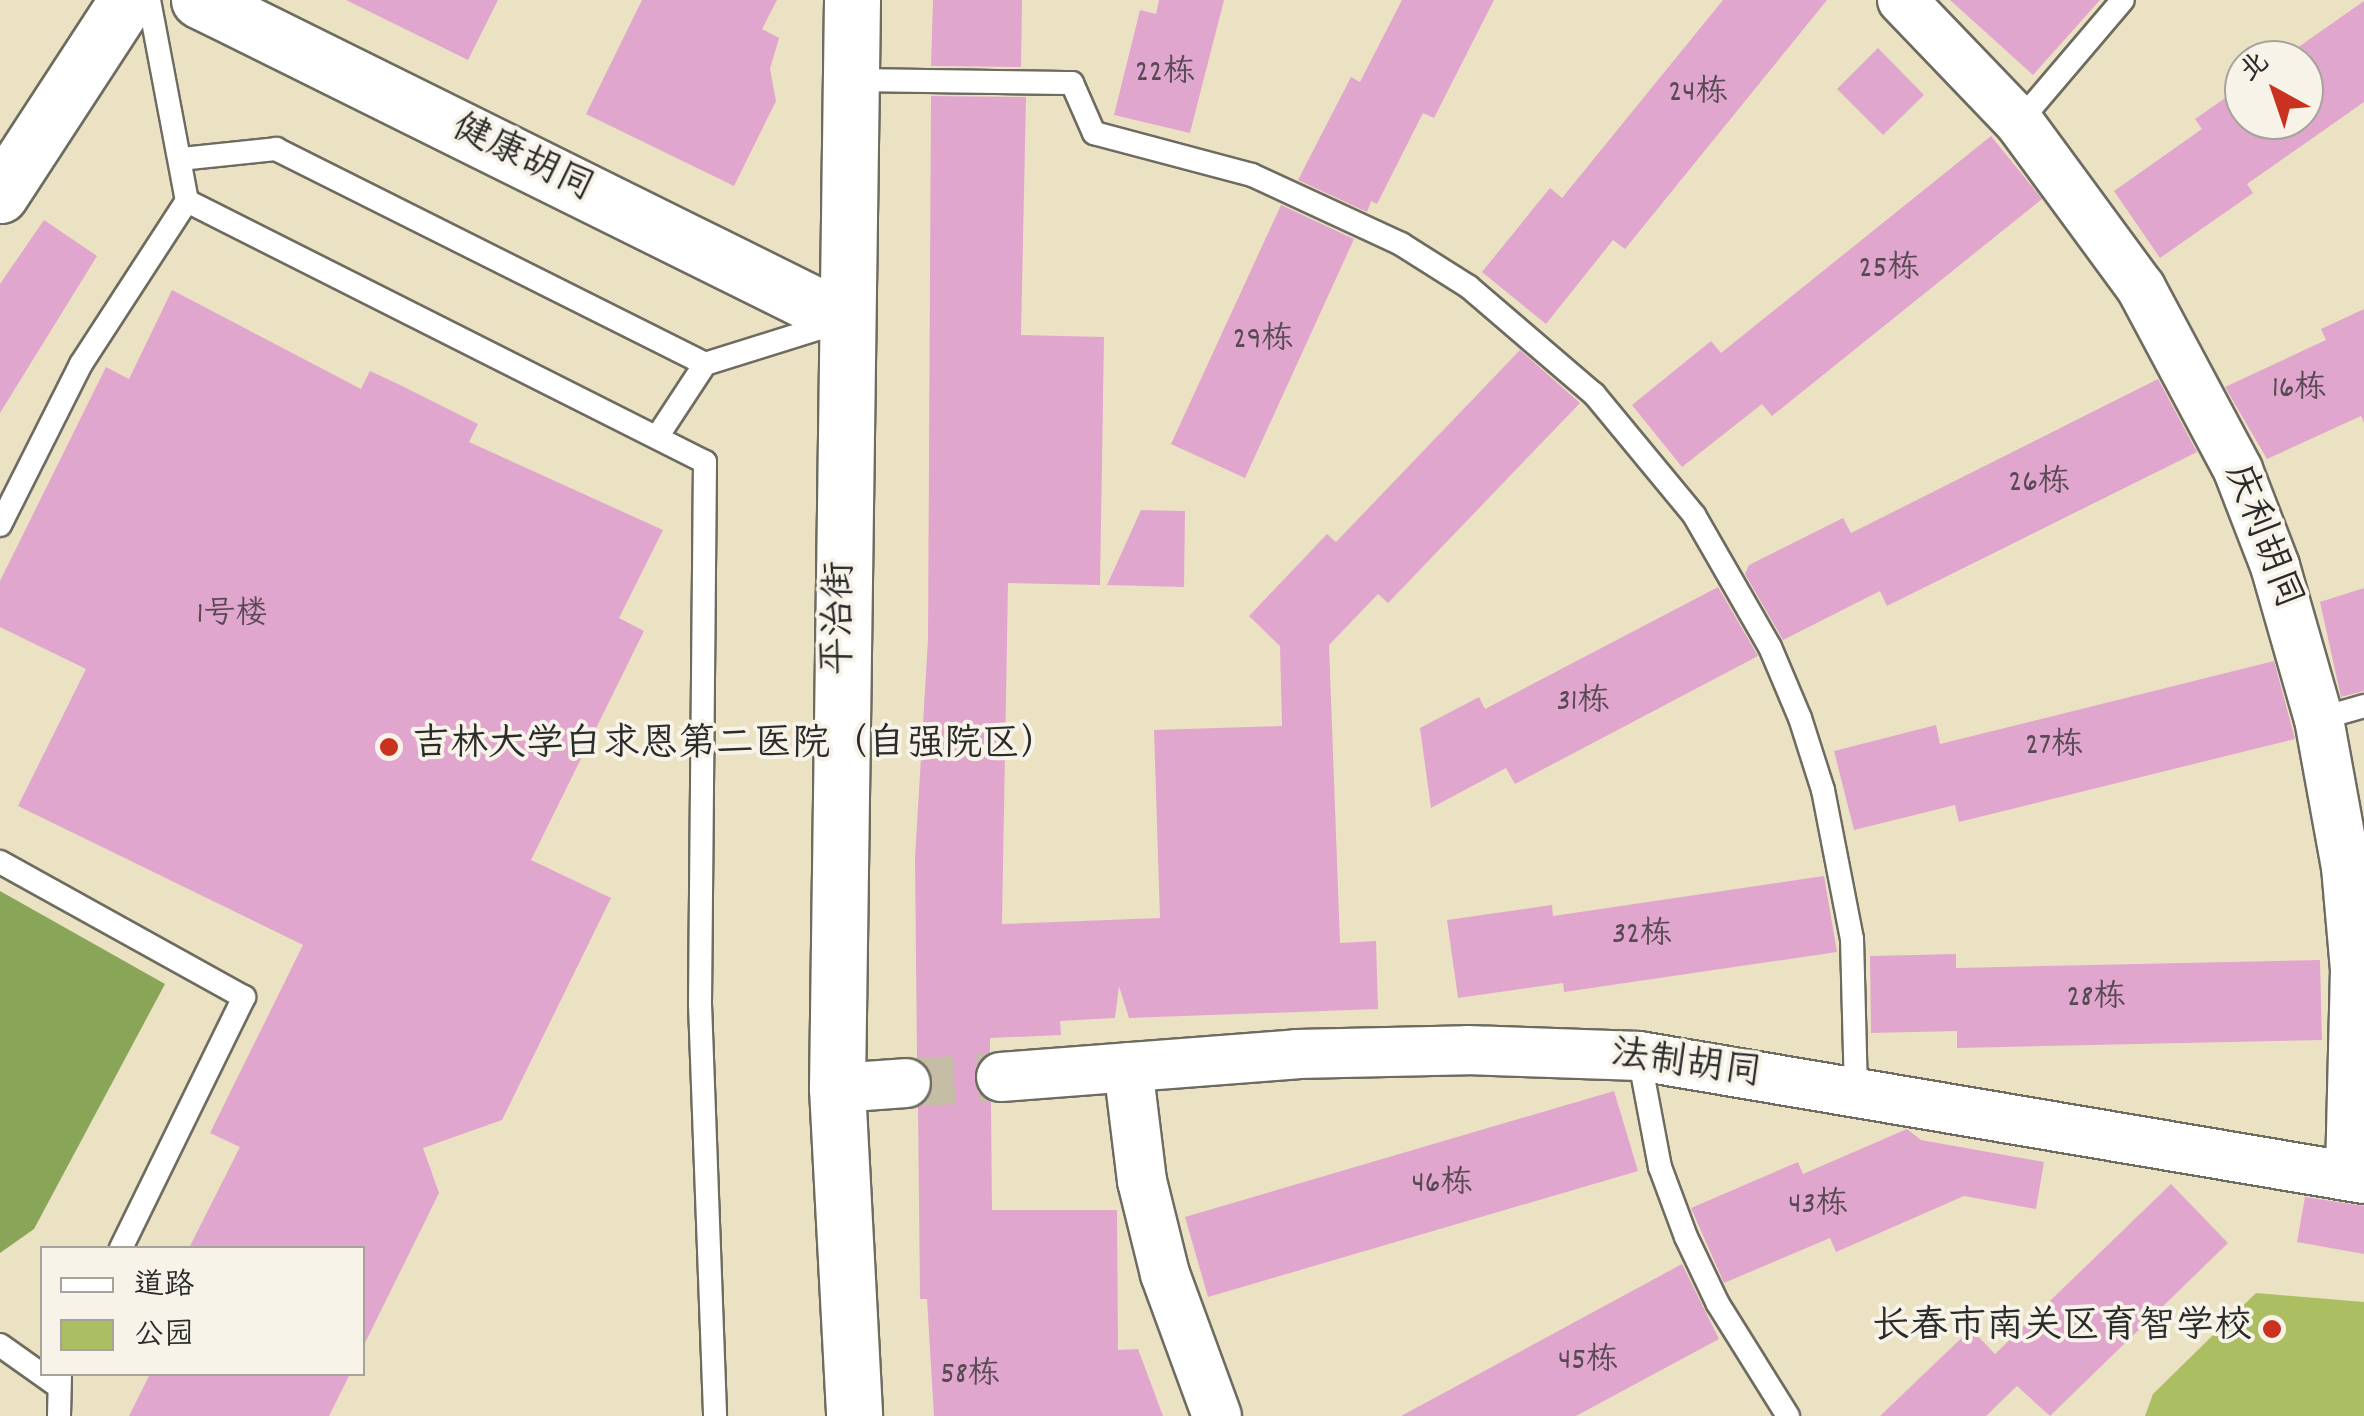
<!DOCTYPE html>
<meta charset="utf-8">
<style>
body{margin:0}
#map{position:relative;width:2364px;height:1416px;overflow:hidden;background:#ebe2c3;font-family:Dekko,"LXGW WenKai TC",sans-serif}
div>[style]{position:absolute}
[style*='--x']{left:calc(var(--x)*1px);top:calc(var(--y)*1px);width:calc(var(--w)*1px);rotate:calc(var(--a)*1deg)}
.green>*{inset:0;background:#acbe62}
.forest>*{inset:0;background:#89a558}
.building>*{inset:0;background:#e1a6ce}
.street-tunnel>*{height:48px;margin-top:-24px;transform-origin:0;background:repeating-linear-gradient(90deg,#c5bda5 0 48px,transparent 0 72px)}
.roads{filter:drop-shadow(2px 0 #6e6b60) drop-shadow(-2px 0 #6e6b60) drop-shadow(0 2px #6e6b60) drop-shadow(0 -2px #6e6b60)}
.lane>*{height:22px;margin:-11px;padding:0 11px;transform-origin:11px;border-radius:11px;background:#fff}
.street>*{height:48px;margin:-24px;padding:0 24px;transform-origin:24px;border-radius:24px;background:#fff}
.secondary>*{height:55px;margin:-27.5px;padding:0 27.5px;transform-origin:27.5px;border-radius:27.5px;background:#fff}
.dots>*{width:28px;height:28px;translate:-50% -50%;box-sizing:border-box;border:5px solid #f7f3e8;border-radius:50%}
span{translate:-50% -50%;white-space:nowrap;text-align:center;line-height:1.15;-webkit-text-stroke:8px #f7f3e8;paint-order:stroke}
.number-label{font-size:32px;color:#584a54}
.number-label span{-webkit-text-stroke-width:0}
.street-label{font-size:38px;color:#2b2b2b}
.poi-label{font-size:38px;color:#2b2b2b}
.left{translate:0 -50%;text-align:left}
.right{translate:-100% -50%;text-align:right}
.legend{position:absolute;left:40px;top:1246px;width:325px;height:130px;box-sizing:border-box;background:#f7f3e8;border:2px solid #a5a39c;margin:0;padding:12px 18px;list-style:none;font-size:30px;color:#2b2b2b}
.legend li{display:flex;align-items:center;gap:20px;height:50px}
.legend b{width:50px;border:2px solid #a5a39c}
.north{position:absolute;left:2224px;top:40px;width:100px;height:100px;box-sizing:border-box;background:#f7f3e8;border:2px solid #a5a39c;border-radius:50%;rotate:320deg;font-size:28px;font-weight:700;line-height:40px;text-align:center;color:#2b2b2b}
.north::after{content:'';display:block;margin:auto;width:35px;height:45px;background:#c8321e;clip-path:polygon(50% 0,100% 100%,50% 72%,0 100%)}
</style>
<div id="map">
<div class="green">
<i style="clip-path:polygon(2256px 1293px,2364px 1302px,2364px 1416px,2145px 1416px,2153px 1394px)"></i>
</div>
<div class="forest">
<i style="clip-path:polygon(0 891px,165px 984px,34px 1229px,0 1253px)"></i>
</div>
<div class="building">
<i style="clip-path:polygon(346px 0,498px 0,468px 60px)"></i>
<i style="clip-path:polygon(642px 0,777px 0,762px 29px,779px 38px,770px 69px,776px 101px,734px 186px,586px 114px)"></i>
<i style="clip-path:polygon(933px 0,1022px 0,1021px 67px,931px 66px)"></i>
<i style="clip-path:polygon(1159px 0,1224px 0,1190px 133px,1114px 115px,1140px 10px,1156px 14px)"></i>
<i style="clip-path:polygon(1402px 0,1494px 0,1434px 118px,1423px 113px,1377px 204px,1371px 201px,1367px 212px,1298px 180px,1351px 77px,1360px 82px)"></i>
<i style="clip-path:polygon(1723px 0,1827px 0,1625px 249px,1613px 240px,1546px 324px,1482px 272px,1550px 188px,1562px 198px)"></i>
<i style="clip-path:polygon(1950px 0,2100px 0,2033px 75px)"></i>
<i style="clip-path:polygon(2364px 1px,2364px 102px,2247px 184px,2253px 193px,2160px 258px,2114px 191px,2202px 129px,2195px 119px,2244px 85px,2244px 120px,2304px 120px,2304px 60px,2280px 60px)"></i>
<i style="clip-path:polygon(1878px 48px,1924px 95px,1883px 135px,1837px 89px)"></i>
<i style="clip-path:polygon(931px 96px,1026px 97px,1021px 335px,1104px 337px,1100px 585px,1008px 583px,1002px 924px,1160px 918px,1154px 730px,1282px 726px,1280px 646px,1249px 616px,1327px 534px,1336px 542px,1520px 350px,1580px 403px,1388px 603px,1378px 594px,1329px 645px,1340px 943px,1376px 941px,1378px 1009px,1129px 1018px,1119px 986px,1115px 1018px,1060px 1021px,1061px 1035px,990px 1038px,990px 1053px,976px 1066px,978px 1092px,991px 1102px,992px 1210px,1117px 1210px,1118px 1350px,1138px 1349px,1163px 1416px,934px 1416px,927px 1299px,920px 1299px,918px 1107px,933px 1082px,917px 1058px,915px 858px,928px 639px)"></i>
<i style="clip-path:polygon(1991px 136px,2042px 199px,1772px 416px,1762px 404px,1682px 467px,1632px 405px,1711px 341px,1721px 353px)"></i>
<i style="clip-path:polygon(1281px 205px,1354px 239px,1245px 478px,1171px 444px)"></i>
<i style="clip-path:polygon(44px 220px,97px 256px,0 413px,0 284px)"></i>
<i style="clip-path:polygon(172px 290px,361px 389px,370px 371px,398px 384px,478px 424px,469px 442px,663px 530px,619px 618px,644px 631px,531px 860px,611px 898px,502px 1120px,423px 1148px,439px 1193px,362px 1349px,362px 1248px,189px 1248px,240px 1147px,210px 1133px,303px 945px,18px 806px,86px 669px,0 627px,0 581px,106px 367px,129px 379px)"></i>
<i style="clip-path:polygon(2364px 309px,2364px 423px,2361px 416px,2267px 459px,2225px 387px,2326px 340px,2321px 329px)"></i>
<i style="clip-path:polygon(2158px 379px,2197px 452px,1887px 606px,1880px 591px,1783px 640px,1745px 574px,1749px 565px,1843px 518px,1851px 533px)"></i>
<i style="clip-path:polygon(1141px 510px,1185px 511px,1184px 587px,1107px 585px)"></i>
<i style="clip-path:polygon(1718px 587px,1758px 656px,1515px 784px,1506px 768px,1431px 808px,1420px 728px,1479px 697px,1485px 709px)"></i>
<i style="clip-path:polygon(2364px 588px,2364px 691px,2341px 697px,2320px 602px)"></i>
<i style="clip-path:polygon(2274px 661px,2295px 739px,1959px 822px,1955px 805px,1854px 830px,1834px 751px,1936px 725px,1940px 744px)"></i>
<i style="clip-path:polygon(1824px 876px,1837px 952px,1564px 992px,1563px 983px,1458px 998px,1447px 920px,1552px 905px,1553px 916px)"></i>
<i style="clip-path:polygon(1956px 954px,1956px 968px,2320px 960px,2322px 1040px,1957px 1048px,1957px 1031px,1871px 1033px,1870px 956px)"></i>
<i style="clip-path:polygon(1614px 1091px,1638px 1171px,1208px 1297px,1185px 1217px)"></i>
<i style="clip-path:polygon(1907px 1129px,1921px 1140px,2044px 1162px,2036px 1209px,1964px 1196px,1836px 1252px,1830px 1238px,1724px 1283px,1691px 1208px,1798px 1162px,1803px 1174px)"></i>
<i style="clip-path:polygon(2171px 1184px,2228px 1243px,2050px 1416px,2017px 1386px,1986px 1416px,1880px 1416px,1971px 1329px,1995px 1354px)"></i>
<i style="clip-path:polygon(2305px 1197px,2364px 1206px,2364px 1254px,2297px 1242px)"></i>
<i style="clip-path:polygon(1682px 1264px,1719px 1339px,1576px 1416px,1401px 1416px)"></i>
<i style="clip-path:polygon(150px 1374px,350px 1374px,329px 1416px,129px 1416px)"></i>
</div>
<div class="street-tunnel">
<i style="--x:906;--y:1083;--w:95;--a:-3.6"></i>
</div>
<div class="roads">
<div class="lane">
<i style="--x:149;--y:0;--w:205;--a:79.3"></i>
<i style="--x:850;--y:80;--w:222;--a:0.8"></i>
<i style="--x:1072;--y:83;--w:55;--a:66.3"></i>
<i style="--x:1094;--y:133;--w:163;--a:14.9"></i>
<i style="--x:1252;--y:175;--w:164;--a:24.8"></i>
<i style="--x:1401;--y:244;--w:80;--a:32.3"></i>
<i style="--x:1469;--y:287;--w:165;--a:40.6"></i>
<i style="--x:1594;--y:394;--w:157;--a:50.4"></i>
<i style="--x:1694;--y:515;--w:152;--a:60.1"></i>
<i style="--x:1770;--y:647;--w:77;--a:67.1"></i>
<i style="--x:1800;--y:718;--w:76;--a:72.3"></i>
<i style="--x:1823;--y:790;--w:152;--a:79"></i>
<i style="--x:1852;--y:939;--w:152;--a:88.5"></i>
<i style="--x:2019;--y:122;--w:160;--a:-49.6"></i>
<i style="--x:181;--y:159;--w:96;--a:-6"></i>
<i style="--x:276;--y:149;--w:480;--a:26.6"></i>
<i style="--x:657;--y:437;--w:87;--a:-56.7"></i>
<i style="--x:705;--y:364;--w:134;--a:-17.4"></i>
<i style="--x:0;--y:525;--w:180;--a:-63.3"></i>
<i style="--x:81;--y:364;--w:194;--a:-57"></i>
<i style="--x:187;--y:201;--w:580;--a:26.74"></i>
<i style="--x:705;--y:462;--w:542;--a:90.53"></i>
<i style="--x:700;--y:1004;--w:412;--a:87.9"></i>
<i style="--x:2319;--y:719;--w:47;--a:-16.1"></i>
<i style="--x:0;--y:862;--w:279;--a:29"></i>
<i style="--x:244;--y:997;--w:280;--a:116.1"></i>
<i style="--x:1639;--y:1056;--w:113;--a:79.3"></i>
<i style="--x:1660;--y:1167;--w:75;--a:69.6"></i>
<i style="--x:1686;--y:1237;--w:74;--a:64.5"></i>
<i style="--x:1718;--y:1304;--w:132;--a:58"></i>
<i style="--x:0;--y:1345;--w:67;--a:35.3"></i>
<i style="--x:59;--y:1416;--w:42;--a:-88.6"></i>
</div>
<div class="street">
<i style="--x:1902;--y:0;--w:169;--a:46.2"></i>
<i style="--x:2019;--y:122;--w:206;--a:53.7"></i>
<i style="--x:2141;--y:288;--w:206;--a:61.9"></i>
<i style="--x:2238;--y:470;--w:103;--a:68.9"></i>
<i style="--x:2275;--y:566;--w:159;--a:74"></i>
<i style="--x:2319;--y:719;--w:150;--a:79.7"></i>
<i style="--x:2346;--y:867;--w:102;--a:85"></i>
<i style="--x:2355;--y:969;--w:207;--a:91.4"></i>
<i style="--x:1128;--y:1067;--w:115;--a:83"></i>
<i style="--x:1142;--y:1181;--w:96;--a:76.1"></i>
<i style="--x:1165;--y:1274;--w:151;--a:69.9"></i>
<i style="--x:1001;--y:1077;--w:297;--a:-4.4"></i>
<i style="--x:1297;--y:1054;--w:170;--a:-1.3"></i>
<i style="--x:1467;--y:1050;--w:172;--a:2"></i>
<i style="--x:1639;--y:1056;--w:735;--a:9.63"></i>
<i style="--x:837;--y:1088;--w:69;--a:-4.1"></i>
</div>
<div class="secondary">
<i style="--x:199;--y:0;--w:721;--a:26.35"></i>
<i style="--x:852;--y:0;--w:1088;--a:90.79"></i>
<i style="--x:837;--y:1088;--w:328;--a:87"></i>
<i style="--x:0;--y:195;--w:233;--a:-56.9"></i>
</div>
</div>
<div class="dots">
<i style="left:389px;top:747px;background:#c8321e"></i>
<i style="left:2272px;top:1329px;background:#c8321e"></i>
</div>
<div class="number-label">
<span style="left:1165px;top:74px">22栋</span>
<span style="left:1698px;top:94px">24栋</span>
<span style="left:1889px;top:270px">25栋</span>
<span style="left:1263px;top:341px">29栋</span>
<span style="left:2299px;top:390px">16栋</span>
<span style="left:2039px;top:484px">26栋</span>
<span style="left:232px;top:616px">1号楼</span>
<span style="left:1583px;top:703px">31栋</span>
<span style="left:2054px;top:747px">27栋</span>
<span style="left:1642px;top:936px">32栋</span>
<span style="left:2096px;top:999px">28栋</span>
<span style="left:1442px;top:1185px">46栋</span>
<span style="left:1818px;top:1206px">43栋</span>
<span style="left:1588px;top:1362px">45栋</span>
<span style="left:970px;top:1376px">58栋</span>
</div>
<div class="street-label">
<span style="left:522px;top:160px;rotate:26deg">健康胡同</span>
<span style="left:2261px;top:537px;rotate:69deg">庆利胡同</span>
<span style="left:842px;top:618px;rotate:-89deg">平治街</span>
<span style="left:1686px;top:1066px;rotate:8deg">法制胡同</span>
</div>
<div class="poi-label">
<span class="left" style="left:412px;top:747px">吉林大学白求恩第二医院（自强院区）</span>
<span class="right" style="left:2252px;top:1329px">长春市南关区育智学校</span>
</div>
<ul class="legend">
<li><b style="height:12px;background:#fff"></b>道路</li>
<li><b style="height:28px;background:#acbe62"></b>公园</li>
</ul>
<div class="north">北</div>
</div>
